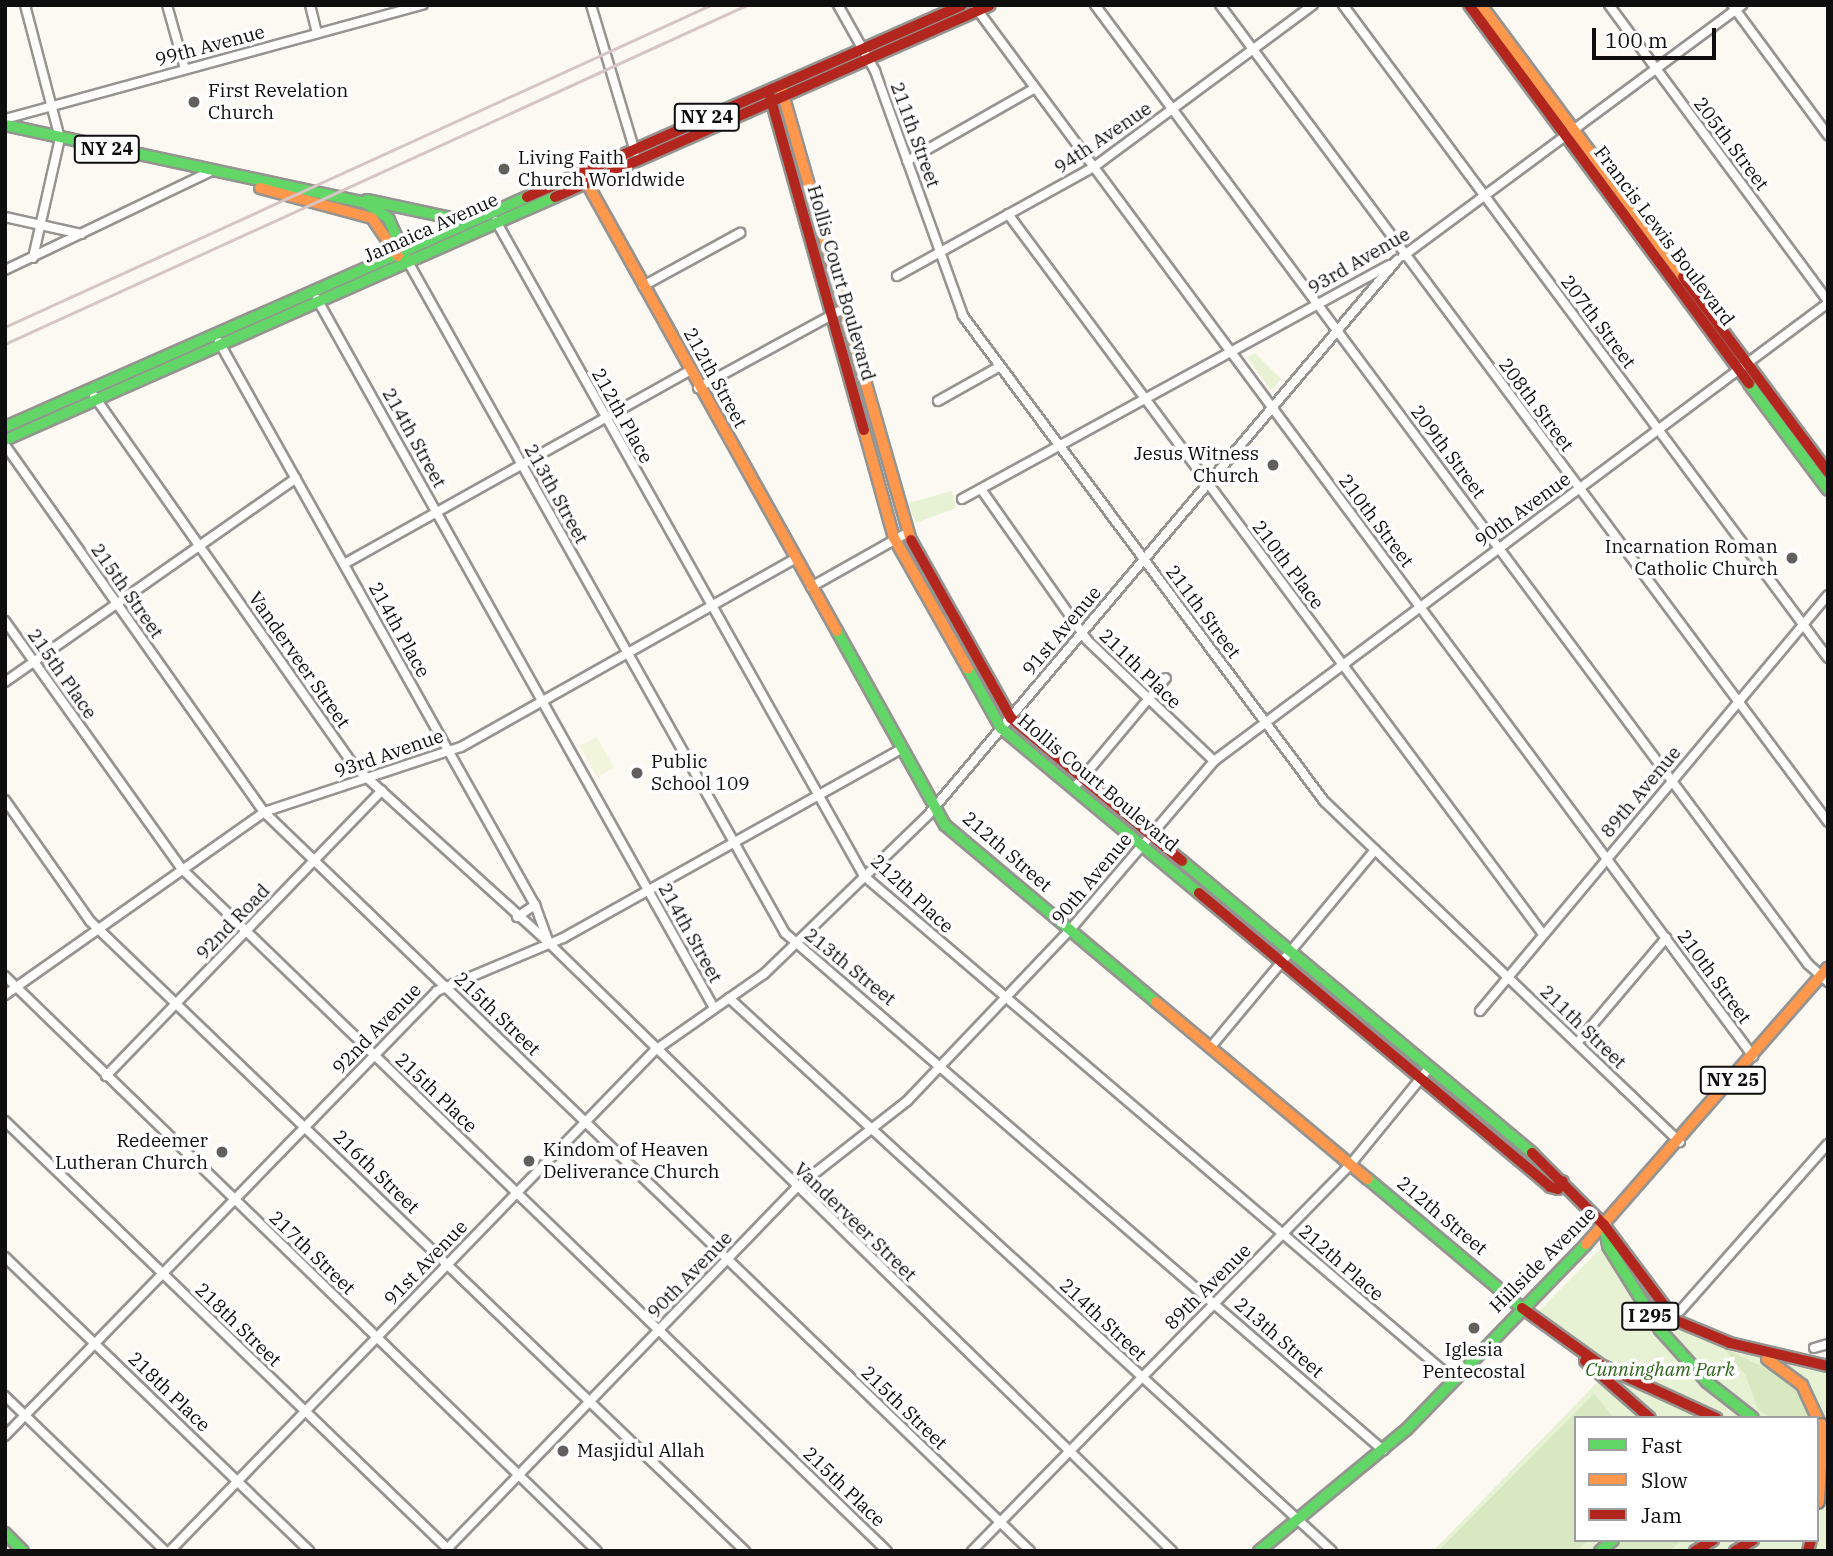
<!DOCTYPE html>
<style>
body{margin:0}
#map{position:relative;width:1833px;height:1556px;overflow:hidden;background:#fcf9f2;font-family:"IBM Plex Serif",serif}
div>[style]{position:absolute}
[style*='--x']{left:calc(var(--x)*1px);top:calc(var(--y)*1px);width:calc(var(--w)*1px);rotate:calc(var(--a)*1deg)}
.green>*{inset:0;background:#e7f1d3}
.forest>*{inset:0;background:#d8e8c0}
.pitch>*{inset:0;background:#f0f5dc}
.roads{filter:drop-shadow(2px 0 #959491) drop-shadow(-2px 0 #959491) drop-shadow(0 2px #959491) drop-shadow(0 -2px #959491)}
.street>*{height:8px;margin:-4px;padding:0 4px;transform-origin:4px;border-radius:4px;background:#fffefd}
.fast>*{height:10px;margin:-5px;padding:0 5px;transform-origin:5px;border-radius:5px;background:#63d668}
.slow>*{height:10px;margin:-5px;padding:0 5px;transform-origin:5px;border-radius:5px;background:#ff974d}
.jam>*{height:10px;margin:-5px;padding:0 5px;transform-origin:5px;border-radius:5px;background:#b3261e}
.rail>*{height:2.5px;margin:-1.25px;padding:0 1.25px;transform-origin:1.25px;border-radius:1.25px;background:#d7c5c6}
.bridges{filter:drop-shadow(2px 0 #82817e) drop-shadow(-2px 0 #82817e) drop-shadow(0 2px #82817e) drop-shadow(0 -2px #82817e)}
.slow-bridge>*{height:14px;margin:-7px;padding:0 7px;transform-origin:7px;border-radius:7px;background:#ff974d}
.dots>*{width:19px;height:19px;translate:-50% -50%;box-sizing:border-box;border:4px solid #fff;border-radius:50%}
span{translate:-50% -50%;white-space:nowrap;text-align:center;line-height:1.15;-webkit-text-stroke:7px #fff;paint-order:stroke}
.shield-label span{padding:2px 5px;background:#fff;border:2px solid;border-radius:5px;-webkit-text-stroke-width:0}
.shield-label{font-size:18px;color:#0e0e0e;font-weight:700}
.street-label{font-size:19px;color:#0e0e0e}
.poi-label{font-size:19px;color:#0e0e0e}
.left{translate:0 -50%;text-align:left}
.right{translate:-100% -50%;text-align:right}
.park-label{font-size:19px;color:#32661e;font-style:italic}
.frame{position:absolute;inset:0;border:7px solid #0e0e0e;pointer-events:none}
.legend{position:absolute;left:1574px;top:1416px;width:245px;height:126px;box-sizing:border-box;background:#fff;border:2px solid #9f9f9f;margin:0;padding:9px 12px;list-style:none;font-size:21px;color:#0e0e0e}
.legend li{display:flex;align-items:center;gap:14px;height:35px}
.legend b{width:35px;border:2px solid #9f9f9f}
.scale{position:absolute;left:1592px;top:28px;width:124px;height:32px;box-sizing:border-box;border:4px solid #0e0e0e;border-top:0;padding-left:9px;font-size:21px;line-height:24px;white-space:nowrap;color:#0e0e0e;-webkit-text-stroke:5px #fff;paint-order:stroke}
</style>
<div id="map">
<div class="green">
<i style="clip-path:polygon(1255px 353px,1281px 379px,1271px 390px,1247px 357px)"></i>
<i style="clip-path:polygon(952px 491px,956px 508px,915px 523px,909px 503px)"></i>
<i style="clip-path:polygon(evenodd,1601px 1248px,1680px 1327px,1790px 1364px,1828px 1367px,1828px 1551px,1433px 1551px,1612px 1367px,1539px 1311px,1601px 1248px,1576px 1418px,1817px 1418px,1817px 1540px,1576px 1540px,1576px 1418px)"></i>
</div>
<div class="forest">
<i style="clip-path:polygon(1724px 1348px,1783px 1377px,1807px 1402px,1811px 1418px,1771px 1418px,1758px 1409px,1746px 1376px)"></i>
<i style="clip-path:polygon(1594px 1394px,1614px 1418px,1576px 1418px,1576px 1540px,1588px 1540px,1577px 1551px,1438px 1551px)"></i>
<i style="clip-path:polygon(1623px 1540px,1683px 1540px,1669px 1551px,1611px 1551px)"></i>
</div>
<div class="pitch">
<i style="clip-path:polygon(597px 737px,614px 768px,597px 777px,580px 746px)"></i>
</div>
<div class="roads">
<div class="street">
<i style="--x:25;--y:5;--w:138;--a:75.3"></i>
<i style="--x:60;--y:138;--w:123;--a:102.7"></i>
<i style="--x:167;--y:5;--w:66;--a:74.3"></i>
<i style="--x:310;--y:5;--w:29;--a:76"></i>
<i style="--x:591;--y:5;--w:153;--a:73.3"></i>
<i style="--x:838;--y:5;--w:76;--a:60.7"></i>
<i style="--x:875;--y:71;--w:260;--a:70.2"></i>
<i style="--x:963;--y:316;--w:605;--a:53.34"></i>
<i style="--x:1324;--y:801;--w:493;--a:43.8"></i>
<i style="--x:1095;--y:5;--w:1195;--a:53.37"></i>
<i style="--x:1808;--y:964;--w:27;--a:42"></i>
<i style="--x:1220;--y:5;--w:1018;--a:53.34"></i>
<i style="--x:1343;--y:5;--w:813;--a:53.4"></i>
<i style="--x:1609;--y:5;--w:368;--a:53.5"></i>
<i style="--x:1732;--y:5;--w:162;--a:53.6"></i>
<i style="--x:976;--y:8;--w:1305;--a:53.45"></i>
<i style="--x:5;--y:119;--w:433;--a:-15.3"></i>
<i style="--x:907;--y:161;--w:147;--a:-29.7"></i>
<i style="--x:1008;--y:214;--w:897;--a:53.39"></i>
<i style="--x:5;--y:217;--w:78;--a:12.6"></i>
<i style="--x:496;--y:221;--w:751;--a:60.67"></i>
<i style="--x:864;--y:876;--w:776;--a:40.51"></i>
<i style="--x:1403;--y:256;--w:422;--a:-36.5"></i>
<i style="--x:407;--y:260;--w:772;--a:60.68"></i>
<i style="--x:785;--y:933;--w:791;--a:40.85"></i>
<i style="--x:5;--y:270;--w:227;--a:-25.6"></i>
<i style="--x:897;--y:276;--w:225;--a:-29"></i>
<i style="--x:1094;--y:167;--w:272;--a:-36.5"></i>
<i style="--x:643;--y:286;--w:111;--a:-28.7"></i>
<i style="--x:317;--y:299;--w:813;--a:60.75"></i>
<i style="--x:219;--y:342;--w:646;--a:60.7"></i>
<i style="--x:535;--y:905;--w:40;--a:69.8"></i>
<i style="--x:698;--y:388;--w:165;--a:-28.6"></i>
<i style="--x:94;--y:396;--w:452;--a:54.9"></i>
<i style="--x:354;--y:766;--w:263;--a:42.2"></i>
<i style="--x:549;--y:943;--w:871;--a:44.3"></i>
<i style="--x:938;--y:401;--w:71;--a:-29.4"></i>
<i style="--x:5;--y:445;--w:449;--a:54.8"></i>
<i style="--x:264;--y:812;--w:1064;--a:43.97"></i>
<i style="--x:981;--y:489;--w:184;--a:54.9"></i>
<i style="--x:1087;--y:640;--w:175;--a:43.6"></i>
<i style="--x:962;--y:499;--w:487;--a:-28.7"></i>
<i style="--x:344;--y:564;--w:395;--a:-29.2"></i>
<i style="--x:811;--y:587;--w:110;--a:-29.4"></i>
<i style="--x:5;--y:621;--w:303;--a:54.5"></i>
<i style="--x:181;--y:868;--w:982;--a:44.05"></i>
<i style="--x:5;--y:682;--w:355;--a:-35"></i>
<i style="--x:1074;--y:788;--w:143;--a:-50.1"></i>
<i style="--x:5;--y:800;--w:148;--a:54.9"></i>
<i style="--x:90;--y:921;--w:909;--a:43.89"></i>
<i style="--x:517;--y:917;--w:22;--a:-34"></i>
<i style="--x:5;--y:976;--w:825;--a:44.17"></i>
<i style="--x:5;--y:995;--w:317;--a:-35.2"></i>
<i style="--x:264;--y:812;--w:207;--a:-18.3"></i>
<i style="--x:461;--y:747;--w:383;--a:-29.4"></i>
<i style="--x:729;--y:998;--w:818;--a:42.52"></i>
<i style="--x:1480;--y:1011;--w:542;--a:-50.09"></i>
<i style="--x:1577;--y:1043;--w:138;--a:-49.7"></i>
<i style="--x:1210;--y:1048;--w:258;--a:-50.2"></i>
<i style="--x:106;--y:1076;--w:397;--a:-46"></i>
<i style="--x:5;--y:1121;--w:619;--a:44.02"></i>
<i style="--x:5;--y:1257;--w:423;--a:44"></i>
<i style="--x:1680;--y:1311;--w:223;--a:-48.5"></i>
<i style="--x:1814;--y:1348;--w:15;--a:-16"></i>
<i style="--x:5;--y:1396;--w:223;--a:44.1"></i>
<i style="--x:5;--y:1436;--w:620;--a:-45.85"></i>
<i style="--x:437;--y:991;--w:137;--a:-22.8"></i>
<i style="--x:563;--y:938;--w:387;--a:-29.2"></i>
<i style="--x:170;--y:1551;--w:696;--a:-45.93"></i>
<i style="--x:654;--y:1051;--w:134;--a:-35"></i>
<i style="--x:764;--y:974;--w:228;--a:-44.1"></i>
<i style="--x:928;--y:815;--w:727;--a:-49.8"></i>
<i style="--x:445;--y:1551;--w:505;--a:-45.96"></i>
<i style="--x:796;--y:1188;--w:141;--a:-38.1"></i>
<i style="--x:907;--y:1101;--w:235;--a:-46.4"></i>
<i style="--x:1069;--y:931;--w:223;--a:-49.5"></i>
<i style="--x:1214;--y:761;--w:766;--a:-36.72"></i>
<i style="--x:972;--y:1551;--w:540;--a:-45.6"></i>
<i style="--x:1350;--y:1165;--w:125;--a:-50.8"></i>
</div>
<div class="fast">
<i style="--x:5;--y:125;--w:369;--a:12.2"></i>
<i style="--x:366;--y:203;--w:27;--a:34"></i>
<i style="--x:388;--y:218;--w:41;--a:65.3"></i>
<i style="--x:367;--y:200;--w:100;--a:12.1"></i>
<i style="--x:1749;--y:384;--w:132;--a:53.3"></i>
<i style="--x:5;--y:427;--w:570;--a:-23.78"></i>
<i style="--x:5;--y:440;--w:601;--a:-23.84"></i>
<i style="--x:837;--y:631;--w:222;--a:60.9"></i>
<i style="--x:945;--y:825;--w:275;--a:40"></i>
<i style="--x:968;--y:669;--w:68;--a:60.8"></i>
<i style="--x:1001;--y:728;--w:258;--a:39.8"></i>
<i style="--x:1182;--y:861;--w:456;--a:39.8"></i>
<i style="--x:1368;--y:1179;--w:201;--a:40"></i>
<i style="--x:1604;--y:1225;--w:21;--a:79"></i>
<i style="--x:1608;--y:1246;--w:99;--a:58.2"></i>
<i style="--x:1660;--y:1330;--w:70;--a:47.9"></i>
<i style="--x:1707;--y:1382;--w:58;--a:38"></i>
<i style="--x:5;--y:1533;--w:25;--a:45"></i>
<i style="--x:1259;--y:1551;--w:190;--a:-39.5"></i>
<i style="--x:1406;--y:1430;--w:259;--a:-45.9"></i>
<i style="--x:1600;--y:1551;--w:17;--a:-40"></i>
</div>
<div class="slow">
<i style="--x:1481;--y:5;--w:339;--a:53.4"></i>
<i style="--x:782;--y:91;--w:467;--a:74"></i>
<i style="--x:583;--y:176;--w:521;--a:60.83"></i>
<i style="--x:260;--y:188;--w:116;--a:15"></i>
<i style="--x:372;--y:218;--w:46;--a:55.6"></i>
<i style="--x:864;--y:430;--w:112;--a:74.5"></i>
<i style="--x:894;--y:538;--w:150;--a:60.5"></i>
<i style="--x:1156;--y:1002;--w:276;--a:39.9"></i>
<i style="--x:1586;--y:1244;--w:367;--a:-48.8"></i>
<i style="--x:1767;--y:1359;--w:44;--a:36.6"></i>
<i style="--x:1802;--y:1385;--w:45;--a:65.1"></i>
</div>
<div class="jam">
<i style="--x:1469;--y:5;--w:471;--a:53.5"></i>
<i style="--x:770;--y:96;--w:347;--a:74.3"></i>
<i style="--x:527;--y:197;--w:475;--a:-23.8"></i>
<i style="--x:555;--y:197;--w:475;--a:-23.8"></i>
<i style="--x:1683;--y:277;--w:243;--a:53.4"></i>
<i style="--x:911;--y:540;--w:204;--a:60.7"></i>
<i style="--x:1011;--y:718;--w:223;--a:39.9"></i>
<i style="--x:1199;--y:893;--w:458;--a:39.9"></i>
<i style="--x:1550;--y:1187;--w:8;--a:14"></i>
<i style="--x:1558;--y:1189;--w:9;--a:-58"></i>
<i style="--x:1532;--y:1153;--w:102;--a:45"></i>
<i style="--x:1604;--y:1225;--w:119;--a:53.2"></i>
<i style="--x:1675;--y:1320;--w:60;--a:22.7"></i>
<i style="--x:1730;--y:1343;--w:101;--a:13.2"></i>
<i style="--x:1522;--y:1308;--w:97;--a:35.8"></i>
<i style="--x:1601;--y:1365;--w:127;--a:24.7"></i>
<i style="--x:1585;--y:1361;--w:86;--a:41.2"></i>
<i style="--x:1695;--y:1551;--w:21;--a:-31"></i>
<i style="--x:1735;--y:1551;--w:21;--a:-31"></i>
<i style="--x:1808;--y:1551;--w:11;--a:-75"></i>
</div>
</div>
<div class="rail">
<i style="--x:5;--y:327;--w:776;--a:-24.52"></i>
<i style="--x:5;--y:344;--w:816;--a:-24.55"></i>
</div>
<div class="bridges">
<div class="slow-bridge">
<i style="--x:1817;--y:1501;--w:75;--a:-86.9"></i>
</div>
</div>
<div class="dots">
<i style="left:194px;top:102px;background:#61605e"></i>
<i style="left:504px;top:169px;background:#61605e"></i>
<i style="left:1273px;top:465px;background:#61605e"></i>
<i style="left:1792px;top:558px;background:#61605e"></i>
<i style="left:637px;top:773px;background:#61605e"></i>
<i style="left:222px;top:1152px;background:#61605e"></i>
<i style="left:529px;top:1161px;background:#61605e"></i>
<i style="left:1474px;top:1328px;background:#61605e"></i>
<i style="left:563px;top:1451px;background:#61605e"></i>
</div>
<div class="shield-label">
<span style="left:707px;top:117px">NY 24</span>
<span style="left:107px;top:149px">NY 24</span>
<span style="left:1733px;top:1080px">NY 25</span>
<span style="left:1650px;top:1316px">I 295</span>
</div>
<div class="street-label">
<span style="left:210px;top:46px;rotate:-15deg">99th Avenue</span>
<span style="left:915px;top:135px;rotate:70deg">211th Street</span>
<span style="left:1103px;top:138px;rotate:-34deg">94th Avenue</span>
<span style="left:1731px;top:144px;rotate:53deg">205th Street</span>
<span style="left:431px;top:228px;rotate:-24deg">Jamaica Avenue</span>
<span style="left:1664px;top:236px;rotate:53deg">Francis Lewis Boulevard</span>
<span style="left:1359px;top:261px;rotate:-30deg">93rd Avenue</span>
<span style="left:841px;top:283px;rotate:74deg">Hollis Court Boulevard</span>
<span style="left:1598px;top:322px;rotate:53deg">207th Street</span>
<span style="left:715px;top:378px;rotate:61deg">212th Street</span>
<span style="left:1536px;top:405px;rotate:53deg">208th Street</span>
<span style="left:622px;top:416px;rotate:61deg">212th Place</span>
<span style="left:414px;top:438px;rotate:61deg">214th Street</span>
<span style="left:1448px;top:452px;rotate:53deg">209th Street</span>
<span style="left:556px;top:494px;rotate:61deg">213th Street</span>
<span style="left:1523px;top:510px;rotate:-36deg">90th Avenue</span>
<span style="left:1376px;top:521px;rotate:53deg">210th Street</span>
<span style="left:1288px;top:565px;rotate:53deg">210th Place</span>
<span style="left:127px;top:591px;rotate:55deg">215th Street</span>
<span style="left:1203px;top:612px;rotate:53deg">211th Street</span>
<span style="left:399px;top:630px;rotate:61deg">214th Place</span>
<span style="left:1062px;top:631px;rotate:-50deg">91st Avenue</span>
<span style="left:299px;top:660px;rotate:55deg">Vanderveer Street</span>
<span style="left:1140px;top:669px;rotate:44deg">211th Place</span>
<span style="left:62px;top:674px;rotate:55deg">215th Place</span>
<span style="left:389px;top:754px;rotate:-19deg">93rd Avenue</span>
<span style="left:1098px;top:783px;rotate:40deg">Hollis Court Boulevard</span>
<span style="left:1641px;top:792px;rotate:-50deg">89th Avenue</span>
<span style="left:1007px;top:852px;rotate:41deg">212th Street</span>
<span style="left:1092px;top:879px;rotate:-50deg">90th Avenue</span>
<span style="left:912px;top:894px;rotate:43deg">212th Place</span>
<span style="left:233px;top:922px;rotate:-46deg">92nd Road</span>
<span style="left:690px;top:933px;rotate:61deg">214th Street</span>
<span style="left:850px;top:967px;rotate:39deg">213th Street</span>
<span style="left:1714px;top:977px;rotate:54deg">210th Street</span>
<span style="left:497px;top:1014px;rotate:44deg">215th Street</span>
<span style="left:1583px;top:1027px;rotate:44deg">211th Street</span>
<span style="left:377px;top:1029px;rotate:-46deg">92nd Avenue</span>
<span style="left:436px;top:1093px;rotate:44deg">215th Place</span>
<span style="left:376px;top:1172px;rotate:44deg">216th Street</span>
<span style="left:1442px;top:1216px;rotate:40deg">212th Street</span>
<span style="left:855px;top:1222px;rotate:44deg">Vanderveer Street</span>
<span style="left:312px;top:1253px;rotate:44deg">217th Street</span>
<span style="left:1543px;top:1260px;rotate:-45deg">Hillside Avenue</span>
<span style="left:426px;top:1263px;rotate:-46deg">91st Avenue</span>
<span style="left:1341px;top:1263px;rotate:41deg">212th Place</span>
<span style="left:690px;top:1275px;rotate:-46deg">90th Avenue</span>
<span style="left:1208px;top:1287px;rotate:-45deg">89th Avenue</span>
<span style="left:1103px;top:1320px;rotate:43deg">214th Street</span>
<span style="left:238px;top:1325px;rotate:44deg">218th Street</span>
<span style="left:1279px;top:1338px;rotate:41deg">213th Street</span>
<span style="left:169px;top:1392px;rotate:44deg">218th Place</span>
<span style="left:904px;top:1408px;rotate:44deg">215th Street</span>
<span style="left:844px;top:1487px;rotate:44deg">215th Place</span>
</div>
<div class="poi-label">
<span class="left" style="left:208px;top:102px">First Revelation<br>Church</span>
<span class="left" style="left:518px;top:169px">Living Faith<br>Church Worldwide</span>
<span class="right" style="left:1259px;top:465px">Jesus Witness<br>Church</span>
<span class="right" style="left:1778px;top:558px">Incarnation Roman<br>Catholic Church</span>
<span class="left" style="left:651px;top:773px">Public<br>School 109</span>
<span class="right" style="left:208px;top:1152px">Redeemer<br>Lutheran Church</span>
<span class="left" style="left:543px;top:1161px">Kindom of Heaven<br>Deliverance Church</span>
<span style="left:1474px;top:1361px">Iglesia<br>Pentecostal</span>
<span class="left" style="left:577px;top:1451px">Masjidul Allah</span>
</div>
<div class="park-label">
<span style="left:1660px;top:1370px">Cunningham Park</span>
</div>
<div class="frame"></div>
<ul class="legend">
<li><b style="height:9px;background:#63d668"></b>Fast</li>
<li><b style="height:9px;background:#ff974d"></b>Slow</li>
<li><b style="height:9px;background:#b3261e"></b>Jam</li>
</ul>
<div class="scale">100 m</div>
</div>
